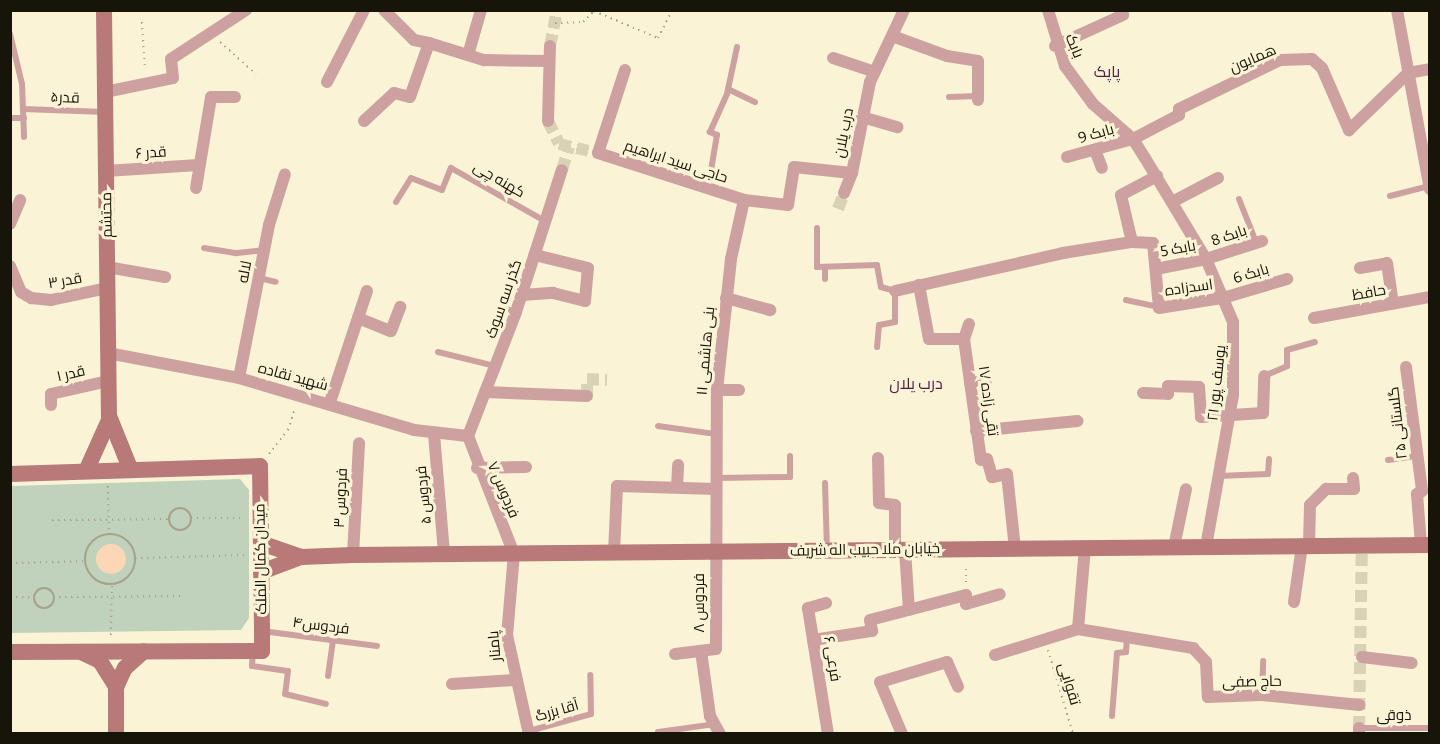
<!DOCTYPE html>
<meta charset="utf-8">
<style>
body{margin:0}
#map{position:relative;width:1440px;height:744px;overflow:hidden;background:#faf3d5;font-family:Bitter,Cairo,serif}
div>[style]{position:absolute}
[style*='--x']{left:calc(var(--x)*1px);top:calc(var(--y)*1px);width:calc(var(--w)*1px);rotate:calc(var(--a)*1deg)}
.green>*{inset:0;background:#c0d2bb}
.building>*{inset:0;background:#fbd7b8}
.round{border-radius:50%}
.street-tunnel>*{height:12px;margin-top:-6px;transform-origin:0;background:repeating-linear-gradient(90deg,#d8d2b7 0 12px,transparent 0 18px)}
.path>*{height:2px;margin-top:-1px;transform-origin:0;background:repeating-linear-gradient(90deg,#a7a28b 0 1.5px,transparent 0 6px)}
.path>.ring{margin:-1px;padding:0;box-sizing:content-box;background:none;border:2px solid #a7a28b;border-radius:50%}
.lane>*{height:6px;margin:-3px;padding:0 3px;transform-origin:3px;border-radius:3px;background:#cea1a1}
.street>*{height:12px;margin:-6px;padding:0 6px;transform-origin:6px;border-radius:6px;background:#cea1a1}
.secondary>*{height:16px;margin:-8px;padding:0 8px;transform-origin:8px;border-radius:8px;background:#b87979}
span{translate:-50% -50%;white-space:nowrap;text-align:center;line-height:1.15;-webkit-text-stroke:6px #faf3d5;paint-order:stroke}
.street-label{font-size:15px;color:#17150a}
.neighbourhood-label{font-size:16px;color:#541d48}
.frame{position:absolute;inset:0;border:12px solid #17150a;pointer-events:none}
</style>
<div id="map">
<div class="green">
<i style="clip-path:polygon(240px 479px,249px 490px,249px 618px,241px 630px,11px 633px,11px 486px)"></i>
</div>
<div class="building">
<i class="round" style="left:96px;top:544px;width:30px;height:30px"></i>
</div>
<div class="street-tunnel">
<i style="--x:550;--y:46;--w:37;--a:-79"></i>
<i style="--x:548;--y:121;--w:25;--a:64"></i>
<i style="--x:559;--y:144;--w:40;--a:13"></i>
<i style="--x:562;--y:170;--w:24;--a:-73"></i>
<i style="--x:838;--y:209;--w:17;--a:-69"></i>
<i style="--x:587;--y:396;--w:17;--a:-90"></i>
<i style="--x:587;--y:379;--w:20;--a:3"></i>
<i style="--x:1359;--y:728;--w:183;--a:-89.1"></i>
</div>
<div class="path">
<i style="--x:142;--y:22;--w:48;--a:86.4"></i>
<i style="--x:555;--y:23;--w:28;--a:-2"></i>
<i style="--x:583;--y:22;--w:16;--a:-45"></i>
<i style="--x:594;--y:11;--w:69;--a:22.9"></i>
<i style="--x:658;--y:38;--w:31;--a:-63"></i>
<i style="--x:220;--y:42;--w:48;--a:41.6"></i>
<i style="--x:269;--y:454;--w:31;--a:-52"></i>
<i style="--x:288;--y:430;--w:23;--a:-72"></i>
<i style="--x:108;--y:486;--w:48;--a:88.8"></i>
<i class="ring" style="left:169px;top:508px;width:20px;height:20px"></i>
<i style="--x:191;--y:518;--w:54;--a:0"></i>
<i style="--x:52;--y:520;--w:117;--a:-0.5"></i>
<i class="ring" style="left:85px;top:534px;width:48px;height:48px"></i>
<i style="--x:135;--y:558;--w:112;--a:-1.5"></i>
<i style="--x:10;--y:563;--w:75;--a:-1.5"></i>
<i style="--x:966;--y:582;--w:18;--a:-90"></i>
<i class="ring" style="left:34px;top:588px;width:18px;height:18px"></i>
<i style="--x:10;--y:597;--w:24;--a:2"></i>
<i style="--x:53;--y:597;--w:130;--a:-0.4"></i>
<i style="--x:111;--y:635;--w:51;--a:-88.9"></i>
<i style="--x:1048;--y:650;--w:88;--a:73.4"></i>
</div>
<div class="lane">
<i style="--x:10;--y:34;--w:51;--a:76.5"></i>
<i style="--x:22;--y:84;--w:53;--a:87.8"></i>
<i style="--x:728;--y:89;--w:30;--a:26"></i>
<i style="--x:949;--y:97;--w:29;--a:-2"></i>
<i style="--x:23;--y:109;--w:82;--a:2.1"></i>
<i style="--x:10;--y:118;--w:14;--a:0"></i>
<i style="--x:708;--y:188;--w:54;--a:-80.4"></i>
<i style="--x:717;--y:135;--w:8;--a:-157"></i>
<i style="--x:710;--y:132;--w:42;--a:-65.9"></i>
<i style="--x:727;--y:94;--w:48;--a:-78"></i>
<i style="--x:1390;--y:196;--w:40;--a:-14.4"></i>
<i style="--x:1239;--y:199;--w:46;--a:68.4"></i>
<i style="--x:396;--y:202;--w:28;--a:-58"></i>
<i style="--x:411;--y:178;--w:33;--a:21"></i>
<i style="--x:442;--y:190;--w:24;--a:-68"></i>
<i style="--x:451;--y:168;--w:108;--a:29.4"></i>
<i style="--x:817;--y:228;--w:39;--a:90"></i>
<i style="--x:817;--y:267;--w:60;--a:-1.9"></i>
<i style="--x:877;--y:265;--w:22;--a:80"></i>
<i style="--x:881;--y:287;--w:15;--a:16"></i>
<i style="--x:895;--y:291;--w:31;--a:90"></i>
<i style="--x:895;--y:322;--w:16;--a:169"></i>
<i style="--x:879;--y:325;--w:22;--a:95"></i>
<i style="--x:204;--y:248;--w:33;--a:9"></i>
<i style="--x:237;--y:253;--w:28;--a:-6"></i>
<i style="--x:259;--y:278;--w:17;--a:13"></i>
<i style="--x:825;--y:279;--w:12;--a:-90"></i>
<i style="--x:1126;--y:300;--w:33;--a:12"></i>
<i style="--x:501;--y:308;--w:16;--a:15"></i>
<i style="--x:438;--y:352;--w:59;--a:13.8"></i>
<i style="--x:1264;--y:376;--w:25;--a:-23"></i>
<i style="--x:1287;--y:366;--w:16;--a:-90"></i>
<i style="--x:1287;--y:350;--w:29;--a:-16"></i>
<i style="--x:658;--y:426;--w:59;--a:7.9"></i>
<i style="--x:1388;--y:460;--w:29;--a:-8"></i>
<i style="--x:1218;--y:476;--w:50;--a:-2.3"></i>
<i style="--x:1268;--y:474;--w:15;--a:-86"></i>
<i style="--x:716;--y:478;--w:74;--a:-0.8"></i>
<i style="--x:790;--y:477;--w:21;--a:-90"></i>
<i style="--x:825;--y:483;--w:67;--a:88.3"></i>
<i style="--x:262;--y:631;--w:116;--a:7.4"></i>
<i style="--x:253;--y:651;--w:15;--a:94"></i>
<i style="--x:252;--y:666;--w:36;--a:8"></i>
<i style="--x:288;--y:671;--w:23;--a:97"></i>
<i style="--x:285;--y:694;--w:42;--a:13.7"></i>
<i style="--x:328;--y:676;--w:36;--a:-82"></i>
<i style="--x:1262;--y:695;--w:34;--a:-88"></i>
<i style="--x:1112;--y:716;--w:63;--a:-85.5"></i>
<i style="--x:1117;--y:653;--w:9;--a:-6"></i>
<i style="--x:1126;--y:652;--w:15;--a:-86"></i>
<i style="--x:1359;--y:728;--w:71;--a:0"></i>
<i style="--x:529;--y:731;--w:64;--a:-15.3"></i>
<i style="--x:591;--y:714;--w:39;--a:-91"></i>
<i style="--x:658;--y:732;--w:59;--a:-7.9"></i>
</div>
<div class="street">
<i style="--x:384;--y:10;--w:42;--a:45"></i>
<i style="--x:414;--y:40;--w:15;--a:11"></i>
<i style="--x:1048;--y:10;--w:59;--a:73.1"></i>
<i style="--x:1065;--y:66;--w:47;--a:53.6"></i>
<i style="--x:1093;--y:104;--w:53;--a:41.2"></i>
<i style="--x:1133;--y:139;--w:22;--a:58"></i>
<i style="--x:1145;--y:158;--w:118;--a:58.9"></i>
<i style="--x:1206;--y:259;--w:69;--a:66.8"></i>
<i style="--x:1233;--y:322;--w:73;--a:90"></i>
<i style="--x:1233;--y:395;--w:154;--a:100.1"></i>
<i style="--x:1397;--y:10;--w:182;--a:79.6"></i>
<i style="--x:895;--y:37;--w:55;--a:20.1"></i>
<i style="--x:947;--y:56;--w:31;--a:9"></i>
<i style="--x:978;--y:61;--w:39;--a:90"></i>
<i style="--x:1055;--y:46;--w:75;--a:-24.5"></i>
<i style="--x:468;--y:55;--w:47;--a:-73.9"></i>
<i style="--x:833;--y:58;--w:44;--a:18.4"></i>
<i style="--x:625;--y:70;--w:87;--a:108"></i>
<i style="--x:598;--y:153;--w:153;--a:17.8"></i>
<i style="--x:327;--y:82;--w:81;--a:-62.8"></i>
<i style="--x:105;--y:92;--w:69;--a:-11.6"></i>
<i style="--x:173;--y:78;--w:19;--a:-96"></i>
<i style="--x:171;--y:59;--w:90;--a:-33.2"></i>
<i style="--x:862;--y:117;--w:37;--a:16"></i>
<i style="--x:364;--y:121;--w:41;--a:-43"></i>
<i style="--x:394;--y:93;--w:16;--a:14"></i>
<i style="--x:410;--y:97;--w:57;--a:-70.6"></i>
<i style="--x:429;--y:43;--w:58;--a:17.2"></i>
<i style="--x:484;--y:60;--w:64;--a:0.9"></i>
<i style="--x:548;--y:121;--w:75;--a:-88.5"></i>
<i style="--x:1095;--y:150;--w:19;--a:69"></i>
<i style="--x:1067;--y:157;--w:68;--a:-15.3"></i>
<i style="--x:1133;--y:139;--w:52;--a:-27.6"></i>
<i style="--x:1179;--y:115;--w:6;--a:-90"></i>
<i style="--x:1179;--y:109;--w:112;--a:-25.9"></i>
<i style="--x:1280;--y:60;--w:32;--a:-2"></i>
<i style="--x:1312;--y:59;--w:13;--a:42"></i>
<i style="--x:1322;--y:68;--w:68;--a:66.5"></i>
<i style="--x:1349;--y:130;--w:82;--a:-44"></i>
<i style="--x:1408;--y:73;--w:22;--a:-10"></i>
<i style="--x:106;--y:171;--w:92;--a:-3.7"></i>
<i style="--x:196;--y:188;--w:92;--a:-80.6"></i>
<i style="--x:211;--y:97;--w:24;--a:0"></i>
<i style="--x:844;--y:193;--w:22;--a:-68"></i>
<i style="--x:1172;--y:202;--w:52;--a:-27.6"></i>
<i style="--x:10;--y:224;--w:26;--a:-67"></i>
<i style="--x:1132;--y:242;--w:48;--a:-103.2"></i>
<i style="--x:1121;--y:195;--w:41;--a:-27.8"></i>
<i style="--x:10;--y:266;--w:28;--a:67"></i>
<i style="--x:21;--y:292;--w:12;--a:31"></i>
<i style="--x:31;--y:298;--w:20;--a:6"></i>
<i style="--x:51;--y:300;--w:57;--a:-12.1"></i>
<i style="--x:107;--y:267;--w:59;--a:9.8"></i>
<i style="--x:1360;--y:268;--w:27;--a:-10"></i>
<i style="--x:1387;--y:263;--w:41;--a:81.7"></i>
<i style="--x:1156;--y:269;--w:51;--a:-11.3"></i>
<i style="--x:1206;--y:259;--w:59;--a:-17.8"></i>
<i style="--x:919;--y:285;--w:55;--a:79.5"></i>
<i style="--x:929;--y:339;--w:35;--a:0"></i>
<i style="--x:895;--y:291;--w:172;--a:-12.7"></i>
<i style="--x:1063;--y:253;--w:70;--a:-9.1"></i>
<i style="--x:1132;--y:242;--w:21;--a:3"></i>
<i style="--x:1153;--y:243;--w:65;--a:84.7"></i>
<i style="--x:1159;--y:308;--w:65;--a:-8.9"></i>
<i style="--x:1223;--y:298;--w:67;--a:-16.5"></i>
<i style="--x:522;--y:295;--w:31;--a:-4"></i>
<i style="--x:553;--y:293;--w:33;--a:14"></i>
<i style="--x:585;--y:301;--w:33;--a:-85"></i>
<i style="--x:588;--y:268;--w:55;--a:-166.2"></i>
<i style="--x:726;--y:298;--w:46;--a:15.3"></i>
<i style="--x:358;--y:318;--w:35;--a:22"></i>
<i style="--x:391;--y:331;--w:26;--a:-69"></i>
<i style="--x:1314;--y:318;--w:118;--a:-10.3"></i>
<i style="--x:969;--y:324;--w:16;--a:108"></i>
<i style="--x:964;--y:339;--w:122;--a:82"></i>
<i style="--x:981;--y:460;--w:6;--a:-9"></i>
<i style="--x:987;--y:459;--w:19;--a:74"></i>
<i style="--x:992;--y:477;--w:15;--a:-11"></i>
<i style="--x:1007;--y:474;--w:75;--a:83.9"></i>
<i style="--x:108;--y:353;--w:133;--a:10.8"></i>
<i style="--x:239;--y:378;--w:183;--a:16.5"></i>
<i style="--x:414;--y:430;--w:54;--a:6.3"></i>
<i style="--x:1406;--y:367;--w:125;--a:82.6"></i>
<i style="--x:1422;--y:491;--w:6;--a:149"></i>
<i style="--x:1417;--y:494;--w:51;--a:85.5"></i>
<i style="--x:239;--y:378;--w:156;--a:-78.9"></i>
<i style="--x:269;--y:225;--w:53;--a:-72.6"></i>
<i style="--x:970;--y:383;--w:16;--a:-7"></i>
<i style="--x:717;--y:390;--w:22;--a:0"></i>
<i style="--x:485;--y:392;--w:102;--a:2.2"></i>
<i style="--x:1143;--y:393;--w:25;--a:2"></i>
<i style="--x:1168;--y:394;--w:8;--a:-90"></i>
<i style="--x:1168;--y:386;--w:31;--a:2"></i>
<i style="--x:1199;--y:387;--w:30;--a:86"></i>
<i style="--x:1201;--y:417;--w:62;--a:-3.7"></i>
<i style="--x:1263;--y:413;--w:37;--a:-88"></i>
<i style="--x:330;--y:402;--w:117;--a:-71.6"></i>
<i style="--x:51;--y:405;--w:11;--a:-90"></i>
<i style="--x:51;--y:394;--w:58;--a:-12.8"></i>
<i style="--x:976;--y:431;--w:102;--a:-5.6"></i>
<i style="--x:434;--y:434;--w:120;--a:85.2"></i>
<i style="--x:468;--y:436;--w:127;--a:68.7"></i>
<i style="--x:514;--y:554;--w:81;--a:94.9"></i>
<i style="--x:507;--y:635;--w:101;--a:77.5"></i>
<i style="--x:468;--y:436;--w:133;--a:-68.8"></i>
<i style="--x:516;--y:312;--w:149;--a:-72.1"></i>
<i style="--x:878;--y:458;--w:45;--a:88.7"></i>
<i style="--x:879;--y:503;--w:16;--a:7"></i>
<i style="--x:895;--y:505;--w:45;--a:90"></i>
<i style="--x:477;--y:468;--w:49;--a:-1.2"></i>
<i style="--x:677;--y:487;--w:22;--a:-87"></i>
<i style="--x:1309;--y:546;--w:41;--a:-88.6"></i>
<i style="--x:1310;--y:505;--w:23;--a:-45"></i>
<i style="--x:1326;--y:489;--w:28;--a:0"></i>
<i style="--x:1354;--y:489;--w:11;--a:-95"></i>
<i style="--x:1174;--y:547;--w:59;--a:-78.3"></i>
<i style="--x:905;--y:550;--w:60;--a:86.2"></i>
<i style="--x:614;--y:553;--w:67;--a:-87.4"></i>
<i style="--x:617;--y:486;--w:99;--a:1.7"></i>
<i style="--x:353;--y:555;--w:112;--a:-86.9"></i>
<i style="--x:1294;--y:602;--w:57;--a:-81.9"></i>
<i style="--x:826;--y:603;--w:19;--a:164"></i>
<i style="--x:808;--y:608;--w:128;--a:81"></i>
<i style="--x:1078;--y:629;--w:81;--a:-85.1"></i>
<i style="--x:813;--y:640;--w:60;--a:-8.7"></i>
<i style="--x:872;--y:631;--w:11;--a:-100"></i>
<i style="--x:870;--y:620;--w:99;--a:-14.6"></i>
<i style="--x:966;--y:595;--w:9;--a:90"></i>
<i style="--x:966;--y:604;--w:35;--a:-16"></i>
<i style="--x:701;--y:651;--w:66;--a:82.1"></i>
<i style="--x:710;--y:716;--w:21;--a:61"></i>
<i style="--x:675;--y:654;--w:41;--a:-7"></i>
<i style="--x:716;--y:649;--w:259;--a:-89.8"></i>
<i style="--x:717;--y:390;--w:132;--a:-83.9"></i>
<i style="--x:731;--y:259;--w:60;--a:-77.6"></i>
<i style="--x:744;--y:200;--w:44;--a:6.5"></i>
<i style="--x:788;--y:205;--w:38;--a:-81"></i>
<i style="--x:794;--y:167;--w:58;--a:5.9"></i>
<i style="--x:852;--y:173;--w:93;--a:-78.8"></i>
<i style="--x:870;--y:82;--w:80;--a:-64.7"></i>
<i style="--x:995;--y:655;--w:87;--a:-17.4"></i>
<i style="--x:1078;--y:629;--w:117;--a:9.4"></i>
<i style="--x:1193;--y:648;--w:19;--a:47"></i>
<i style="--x:1206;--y:662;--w:35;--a:87"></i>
<i style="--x:1208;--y:697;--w:54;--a:-2.1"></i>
<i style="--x:1262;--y:695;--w:98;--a:5.9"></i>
<i style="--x:1362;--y:657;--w:50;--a:6.8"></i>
<i style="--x:452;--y:684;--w:62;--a:-3.7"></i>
<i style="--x:1359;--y:728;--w:6;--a:90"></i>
<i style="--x:902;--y:734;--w:56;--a:-112.9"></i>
<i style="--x:880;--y:682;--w:70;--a:-16.6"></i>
<i style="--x:947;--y:662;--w:27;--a:66"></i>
</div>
<div class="secondary">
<i style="--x:104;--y:10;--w:406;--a:89.3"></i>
<i style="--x:109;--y:416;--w:56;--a:68"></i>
<i style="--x:87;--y:469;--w:54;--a:-65.8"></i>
<i style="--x:10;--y:474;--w:250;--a:-1.8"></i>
<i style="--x:260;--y:466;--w:165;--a:89.3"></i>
<i style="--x:262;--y:631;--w:20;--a:90"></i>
<i style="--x:262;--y:651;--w:252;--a:179.8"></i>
<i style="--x:261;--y:543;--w:42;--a:19.3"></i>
<i style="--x:261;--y:572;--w:43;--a:-20.6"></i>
<i style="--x:301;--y:557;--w:52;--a:-2.2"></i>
<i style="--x:353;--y:555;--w:1077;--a:-0.53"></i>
<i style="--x:81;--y:652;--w:21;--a:25"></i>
<i style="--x:100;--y:661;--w:31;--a:58"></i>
<i style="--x:116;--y:687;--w:47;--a:90"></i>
<i style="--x:116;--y:687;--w:21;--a:-65"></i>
<i style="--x:125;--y:668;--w:25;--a:-42"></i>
</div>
<div class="street-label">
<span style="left:1074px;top:46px;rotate:67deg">بابک</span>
<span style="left:1253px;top:59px;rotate:-23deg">همایون</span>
<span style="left:65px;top:98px;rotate:2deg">قدر۵</span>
<span style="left:844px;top:133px;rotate:-79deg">درب یلان</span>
<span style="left:1096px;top:134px;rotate:-16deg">بابک 9</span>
<span style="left:151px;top:153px;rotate:-4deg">قدر ۶</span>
<span style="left:676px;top:162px;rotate:18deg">حاجی سید ابراهیم</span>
<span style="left:499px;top:180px;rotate:30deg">کهنه چی</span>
<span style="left:107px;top:215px;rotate:-91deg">محتشم</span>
<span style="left:1229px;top:236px;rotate:-19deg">بابک 8</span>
<span style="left:1178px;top:249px;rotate:-11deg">بابک 5</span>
<span style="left:245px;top:272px;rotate:-79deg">لاله</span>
<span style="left:1251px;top:274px;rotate:-17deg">بابک 6</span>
<span style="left:65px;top:281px;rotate:-10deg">قدر ۳</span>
<span style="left:1189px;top:288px;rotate:-8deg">اسدزاده</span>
<span style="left:1369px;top:293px;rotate:-10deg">حافظ</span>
<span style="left:504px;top:299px;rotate:-71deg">گذر سه سوک</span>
<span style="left:706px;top:351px;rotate:-85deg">بنی هاشمی ۱۱</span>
<span style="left:71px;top:374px;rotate:-13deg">قدر ۱</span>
<span style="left:293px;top:377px;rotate:15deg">شهید نقاده</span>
<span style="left:1217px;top:383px;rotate:-84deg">یوسف پور ۲۱</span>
<span style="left:988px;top:401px;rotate:82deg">تقی زاده ۱۷</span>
<span style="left:1398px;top:423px;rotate:-97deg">گلستانی ۲۵</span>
<span style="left:503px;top:490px;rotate:67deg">فردوس ۷</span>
<span style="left:424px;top:495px;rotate:-95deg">فردوس ۵</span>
<span style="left:341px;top:498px;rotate:-87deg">فردوس ۳</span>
<span style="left:865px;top:550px;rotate:-1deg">خیابان ملا حبیب اله شریف</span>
<span style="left:261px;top:559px;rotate:-91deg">میدان کمال الملک</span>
<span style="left:700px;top:603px;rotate:-90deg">فردوس ۸</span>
<span style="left:321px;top:626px;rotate:7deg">فردوس۴</span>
<span style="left:495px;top:646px;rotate:-95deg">پامنار</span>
<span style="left:832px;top:659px;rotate:81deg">فرعی ۶</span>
<span style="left:1252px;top:682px;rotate:-1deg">حاج صفی</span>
<span style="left:1069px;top:684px;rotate:73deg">تقوایی</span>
<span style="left:557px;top:711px;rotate:-16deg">آقا بزرگ</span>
<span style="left:1394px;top:716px">ذوقی</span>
</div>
<div class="neighbourhood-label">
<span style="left:1107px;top:72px">پاپک</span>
<span style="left:916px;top:384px">درب یلان</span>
</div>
<div class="frame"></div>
</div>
